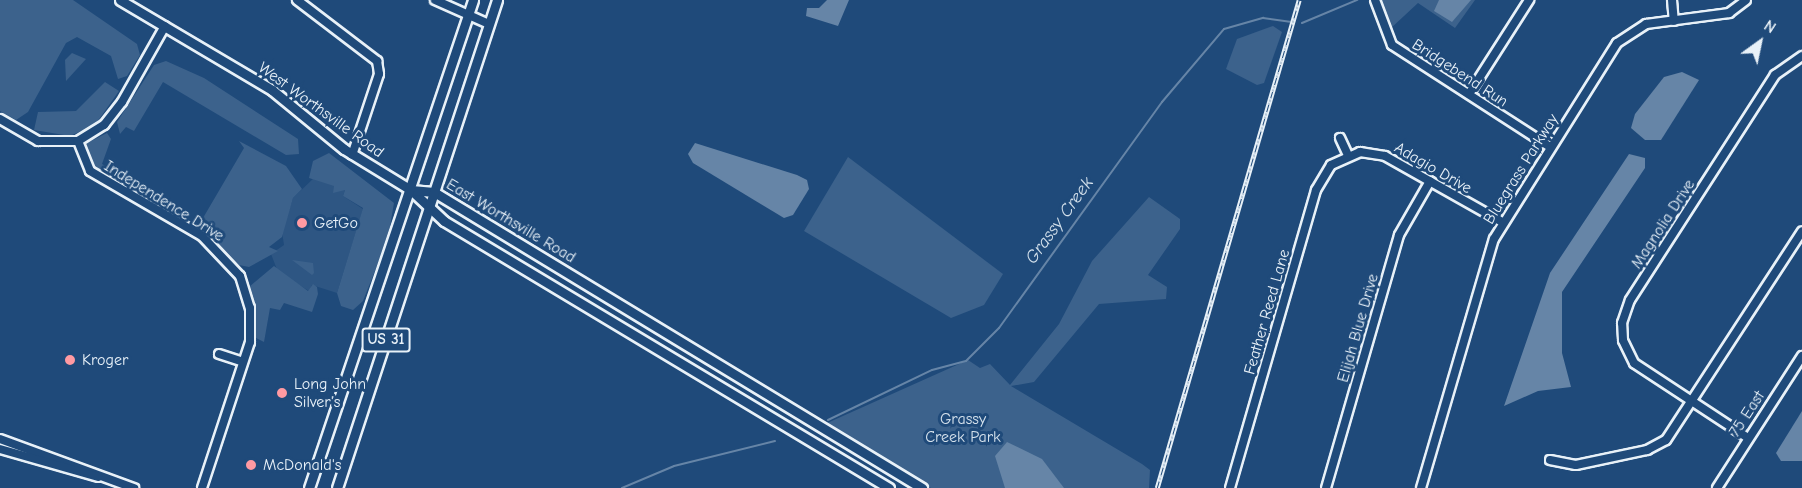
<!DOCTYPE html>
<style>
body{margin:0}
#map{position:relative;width:1802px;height:488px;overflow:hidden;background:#1f4a7a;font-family:"Comic Neue",sans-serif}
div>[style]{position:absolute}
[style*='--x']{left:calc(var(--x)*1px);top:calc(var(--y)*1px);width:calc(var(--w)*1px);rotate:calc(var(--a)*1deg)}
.built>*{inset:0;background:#2e5683}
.green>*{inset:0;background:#3c628c}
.water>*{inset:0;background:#6685a7}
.stream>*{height:2px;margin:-1px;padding:0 1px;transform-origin:1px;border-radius:1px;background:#6685a7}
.roads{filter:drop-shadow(2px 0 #e8f1f8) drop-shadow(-2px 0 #e8f1f8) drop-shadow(0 2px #e8f1f8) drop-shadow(0 -2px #e8f1f8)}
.minor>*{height:8px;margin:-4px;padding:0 4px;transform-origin:4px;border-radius:4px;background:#1f4a7a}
.major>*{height:9px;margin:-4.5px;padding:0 4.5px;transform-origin:4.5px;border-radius:4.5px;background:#1f4a7a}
.rail>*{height:4.5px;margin-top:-2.25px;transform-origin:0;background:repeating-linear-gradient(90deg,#1f4a7a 0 7px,#e8f1f8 0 14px);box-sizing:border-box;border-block:2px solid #e8f1f8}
.dots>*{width:16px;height:16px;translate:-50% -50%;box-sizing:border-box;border:3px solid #1f4a7a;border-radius:50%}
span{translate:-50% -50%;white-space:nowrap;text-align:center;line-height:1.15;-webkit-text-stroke:6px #1f4a7a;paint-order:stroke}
.shield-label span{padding:2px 4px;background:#1f4a7a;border:2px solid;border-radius:4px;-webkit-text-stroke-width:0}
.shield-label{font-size:15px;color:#e8f1f8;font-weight:700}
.street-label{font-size:16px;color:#e8f1f8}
.poi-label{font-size:16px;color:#e8f1f8}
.left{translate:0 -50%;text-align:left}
.park-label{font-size:16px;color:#d7e3ed}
.water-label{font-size:18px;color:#d4e1ec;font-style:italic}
.north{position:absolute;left:1730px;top:12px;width:60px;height:60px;-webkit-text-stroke:4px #1f4a7a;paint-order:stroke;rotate:33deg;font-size:16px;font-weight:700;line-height:24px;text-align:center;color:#e8f1f8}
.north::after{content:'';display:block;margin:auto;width:21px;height:27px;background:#e8f1f8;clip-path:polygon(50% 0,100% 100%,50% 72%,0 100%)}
</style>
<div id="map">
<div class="built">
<i style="clip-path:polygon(316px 176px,345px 190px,343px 196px,363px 209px,337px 293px,312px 285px,309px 291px,278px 272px,271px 254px,284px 245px,282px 232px,293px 198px)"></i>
</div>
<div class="green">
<i style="clip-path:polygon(0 0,73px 0,137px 44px,140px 55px,127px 76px,118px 79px,111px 56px,77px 37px,66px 43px,28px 112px,16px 120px,0 111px)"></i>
<i style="clip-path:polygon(1380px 0,1475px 0,1455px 28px,1418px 3px,1390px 29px)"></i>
<i style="clip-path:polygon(1273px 26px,1282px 32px,1264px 83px,1257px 85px,1226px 69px,1237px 39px)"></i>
<i style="clip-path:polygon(72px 53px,86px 59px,66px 81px,65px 60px)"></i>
<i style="clip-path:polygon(166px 61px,204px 78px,298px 139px,299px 154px,286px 155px,163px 82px,134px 131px,126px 127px,120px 134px,117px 122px,154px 65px)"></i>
<i style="clip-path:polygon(105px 82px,119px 91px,95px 125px,70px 136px,34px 130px,38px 112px,76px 111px)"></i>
<i style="clip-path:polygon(107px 133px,111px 139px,102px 164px,138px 185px,141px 181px,152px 188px,151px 193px,181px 212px,188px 210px,184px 214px,172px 213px,93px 166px,85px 144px)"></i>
<i style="clip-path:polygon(239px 141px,286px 166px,302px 189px,293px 198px,282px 237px,269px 247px,278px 251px,249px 267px,239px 265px,196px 227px,196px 216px,203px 218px,244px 148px)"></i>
<i style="clip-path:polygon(329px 153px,394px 203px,388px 238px,363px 301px,353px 310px,341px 306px,337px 293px,363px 208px,343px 196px,345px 190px,333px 193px,334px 186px,309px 178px,313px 161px)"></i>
<i style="clip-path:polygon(848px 157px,1003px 274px,984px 305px,951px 318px,804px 231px)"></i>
<i style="clip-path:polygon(1149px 197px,1180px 219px,1180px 229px,1148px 275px,1167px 287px,1166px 299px,1099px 304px,1034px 382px,1011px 386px,1142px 464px,1150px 470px,1149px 488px,931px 488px,825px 424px,968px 360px,980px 368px,990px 364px,1010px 385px,1059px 324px,1092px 261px)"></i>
<i style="clip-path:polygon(292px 260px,313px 263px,314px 273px,312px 275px)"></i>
<i style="clip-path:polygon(274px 266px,308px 291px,313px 284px,317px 287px,318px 294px,312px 312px,284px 303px,280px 310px,270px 308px,264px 342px,256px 338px,249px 287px)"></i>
</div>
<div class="water">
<i style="clip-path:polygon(827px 0,849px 0,838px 26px,806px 16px,807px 8px,819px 8px)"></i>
<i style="clip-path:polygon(1439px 0,1471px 0,1452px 22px,1434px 11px)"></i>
<i style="clip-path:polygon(1682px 72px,1699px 80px,1661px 140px,1645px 140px,1631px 128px,1635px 114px,1664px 77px)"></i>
<i style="clip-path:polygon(695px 143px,797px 175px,807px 180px,809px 189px,793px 215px,784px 218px,693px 163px,688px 154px)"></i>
<i style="clip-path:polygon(1629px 154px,1645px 158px,1645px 168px,1562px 292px,1562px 353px,1571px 387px,1538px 391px,1504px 406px,1550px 273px)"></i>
<i style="clip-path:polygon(1802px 411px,1802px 461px,1781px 461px,1776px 453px)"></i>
<i style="clip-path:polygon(1007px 442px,1042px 459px,1064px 488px,1005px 488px,995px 456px)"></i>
</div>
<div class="stream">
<i style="--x:1302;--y:23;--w:60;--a:-22.7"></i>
<i style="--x:828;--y:420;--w:115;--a:-25.7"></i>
<i style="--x:932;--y:370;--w:35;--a:-15"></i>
<i style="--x:966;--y:361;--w:47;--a:-45"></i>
<i style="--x:999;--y:328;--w:279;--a:-54.2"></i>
<i style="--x:1162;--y:102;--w:96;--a:-49.7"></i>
<i style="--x:1224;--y:29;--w:41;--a:-15.8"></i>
<i style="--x:1263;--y:18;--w:27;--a:8"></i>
<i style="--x:622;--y:488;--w:56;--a:-22.9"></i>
<i style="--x:674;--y:466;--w:104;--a:-13.9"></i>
</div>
<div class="roads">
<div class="minor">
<i style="--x:297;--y:0;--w:101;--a:37.3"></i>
<i style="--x:377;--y:61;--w:13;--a:81"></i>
<i style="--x:379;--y:74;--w:85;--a:108.4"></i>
<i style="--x:435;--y:0;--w:59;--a:24"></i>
<i style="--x:1375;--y:0;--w:48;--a:69.3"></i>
<i style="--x:1392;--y:45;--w:188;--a:32.8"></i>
<i style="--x:1672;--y:0;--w:21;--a:85"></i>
<i style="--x:1469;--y:94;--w:112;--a:-57.4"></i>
<i style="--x:0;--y:119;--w:44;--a:30.1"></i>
<i style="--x:38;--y:141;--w:40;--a:0"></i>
<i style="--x:78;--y:141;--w:31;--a:-32"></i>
<i style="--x:104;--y:125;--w:29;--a:-52"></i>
<i style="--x:122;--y:102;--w:87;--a:-60.5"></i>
<i style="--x:1340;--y:138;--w:19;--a:65"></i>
<i style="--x:78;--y:141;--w:32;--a:68"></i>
<i style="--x:90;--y:171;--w:129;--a:30.1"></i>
<i style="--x:202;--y:236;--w:55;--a:46.5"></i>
<i style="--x:240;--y:276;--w:34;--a:73"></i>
<i style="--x:250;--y:308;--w:34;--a:90"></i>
<i style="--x:250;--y:342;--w:154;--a:108.2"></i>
<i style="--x:219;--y:354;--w:25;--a:18"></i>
<i style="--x:1748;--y:438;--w:136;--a:-146.7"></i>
<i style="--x:1634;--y:363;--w:25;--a:-116"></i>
<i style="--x:1623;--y:340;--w:17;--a:-93"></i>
<i style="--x:1622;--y:323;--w:24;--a:-71"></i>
<i style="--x:1630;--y:300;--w:268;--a:-57.2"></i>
<i style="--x:1775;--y:75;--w:33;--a:-35"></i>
<i style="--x:0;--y:439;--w:143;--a:20.1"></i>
<i style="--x:0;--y:449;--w:102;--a:15.9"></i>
<i style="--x:1550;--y:460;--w:26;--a:11"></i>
<i style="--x:1576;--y:465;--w:73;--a:-11.9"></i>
<i style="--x:1647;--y:450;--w:21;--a:-28"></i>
<i style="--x:1666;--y:440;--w:249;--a:-56.9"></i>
<i style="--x:1230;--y:488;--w:310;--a:-73.9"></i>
<i style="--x:1316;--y:190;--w:29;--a:-59"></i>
<i style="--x:1331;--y:165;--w:32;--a:-24"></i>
<i style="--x:1360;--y:152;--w:25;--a:9"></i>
<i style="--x:1385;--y:156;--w:134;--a:29.4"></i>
<i style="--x:1326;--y:488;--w:263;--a:-73.9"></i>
<i style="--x:1399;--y:235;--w:62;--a:-60.1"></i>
<i style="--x:1421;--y:488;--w:259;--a:-73.7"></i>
<i style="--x:1494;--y:239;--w:231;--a:-57.9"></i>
<i style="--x:1617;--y:43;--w:35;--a:-33"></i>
<i style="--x:1646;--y:24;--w:84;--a:-7.5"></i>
<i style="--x:1729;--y:13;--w:21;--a:-37"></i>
<i style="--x:1717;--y:488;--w:157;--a:-57.2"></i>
</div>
<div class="major">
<i style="--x:120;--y:0;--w:177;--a:30.6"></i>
<i style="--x:272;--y:90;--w:93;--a:39.3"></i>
<i style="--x:344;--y:149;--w:79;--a:31.5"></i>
<i style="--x:411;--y:190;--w:45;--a:43.2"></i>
<i style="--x:444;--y:221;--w:519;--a:30.96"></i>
<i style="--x:411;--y:190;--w:23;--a:5"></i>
<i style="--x:434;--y:192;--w:571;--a:31.24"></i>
<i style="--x:309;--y:488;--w:515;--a:-71.42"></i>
<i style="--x:337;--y:488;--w:514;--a:-71.85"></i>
</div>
</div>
<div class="rail">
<i style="--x:1157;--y:488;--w:508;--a:-73.78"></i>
</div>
<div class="dots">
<i style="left:302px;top:223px;background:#ff9aa2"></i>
<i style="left:70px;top:360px;background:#ff9aa2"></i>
<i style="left:282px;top:393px;background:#ff9aa2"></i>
<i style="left:251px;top:465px;background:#ff9aa2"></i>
</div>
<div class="shield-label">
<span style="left:386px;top:340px">US 31</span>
</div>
<div class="street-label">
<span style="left:1460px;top:73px;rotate:33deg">Bridgebend Run</span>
<span style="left:321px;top:110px;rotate:36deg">West Worthsville Road</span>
<span style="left:1433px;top:168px;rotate:30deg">Adagio Drive</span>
<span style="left:1521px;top:169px;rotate:-58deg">Bluegrass Parkway</span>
<span style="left:164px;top:201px;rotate:32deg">Independence Drive</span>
<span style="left:511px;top:221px;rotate:31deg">East Worthsville Road</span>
<span style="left:1663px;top:224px;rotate:-57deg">Magnolia Drive</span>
<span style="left:1267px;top:312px;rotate:-74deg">Feather Reed Lane</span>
<span style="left:1358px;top:328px;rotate:-74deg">Elijah Blue Drive</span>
<span style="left:1747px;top:414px;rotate:-57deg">75 East</span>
</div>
<div class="poi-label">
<span class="left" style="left:314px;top:223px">GetGo</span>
<span class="left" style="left:82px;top:360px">Kroger</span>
<span class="left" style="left:294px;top:393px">Long John<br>Silver's</span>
<span class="left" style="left:263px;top:465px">McDonald's</span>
</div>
<div class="park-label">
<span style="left:963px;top:428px">Grassy<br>Creek Park</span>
</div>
<div class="water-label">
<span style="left:1060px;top:221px;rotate:-54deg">Grassy Creek</span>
</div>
<div class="north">N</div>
</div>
